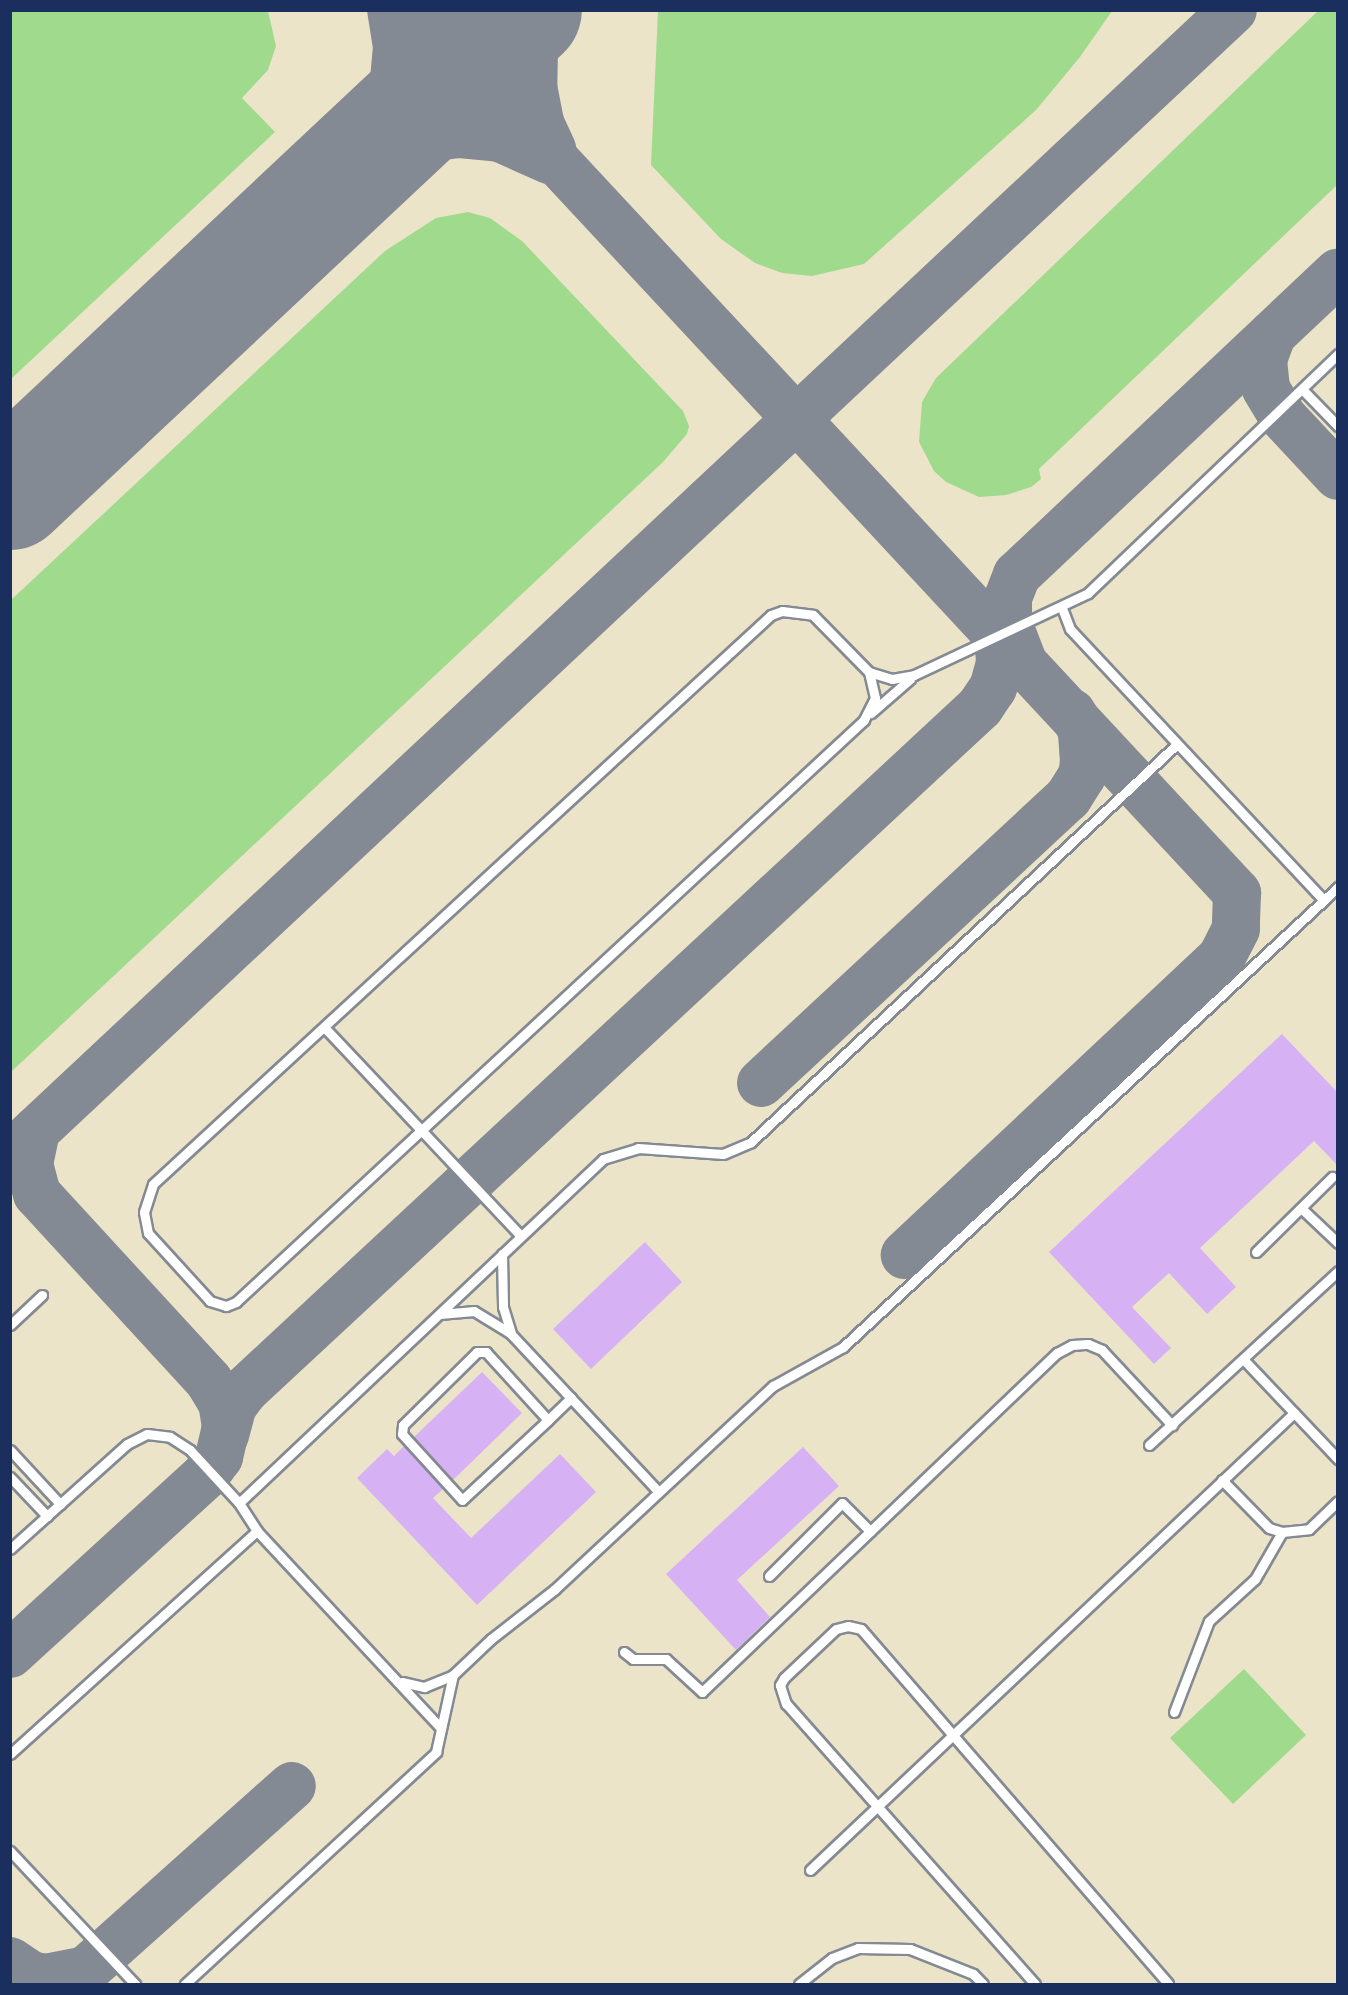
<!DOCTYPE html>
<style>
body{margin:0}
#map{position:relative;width:1348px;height:1995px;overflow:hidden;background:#ece4c8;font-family:"Libre Bodoni",serif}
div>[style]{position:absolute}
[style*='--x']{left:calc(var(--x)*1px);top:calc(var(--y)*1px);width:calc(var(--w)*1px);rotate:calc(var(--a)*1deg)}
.green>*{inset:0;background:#9fda8d}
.taxiway>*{height:48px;margin:-24px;padding:0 24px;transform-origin:24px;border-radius:24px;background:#848a93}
.runway>*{height:118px;margin:-59px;padding:0 59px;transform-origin:59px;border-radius:59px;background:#848a93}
.building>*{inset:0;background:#d6b2f4}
.roads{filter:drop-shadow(2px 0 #848a93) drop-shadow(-2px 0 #848a93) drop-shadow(0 2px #848a93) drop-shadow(0 -2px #848a93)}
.lane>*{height:9px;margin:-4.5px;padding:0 4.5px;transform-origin:4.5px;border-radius:4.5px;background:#fff}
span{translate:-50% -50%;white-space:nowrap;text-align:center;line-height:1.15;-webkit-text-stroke:5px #f6f6f2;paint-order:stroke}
.frame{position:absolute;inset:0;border:12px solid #1b2f5e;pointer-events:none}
</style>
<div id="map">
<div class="green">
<i style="clip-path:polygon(11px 10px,268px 11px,276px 46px,268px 70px,242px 98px,275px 132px,11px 379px)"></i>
<i style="clip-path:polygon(658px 11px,658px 10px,1112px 11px,1080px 57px,1036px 110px,864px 264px,812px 276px,782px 273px,755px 263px,721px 239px,651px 165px)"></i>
<i style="clip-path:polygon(1318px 11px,1337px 11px,1337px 185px,1039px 469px,1041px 479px,1031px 487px,1006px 495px,979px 497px,946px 482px,934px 471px,919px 442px,922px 402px,936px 378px)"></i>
<i style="clip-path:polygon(468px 212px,490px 218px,522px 241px,683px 411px,689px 426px,687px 434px,663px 462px,11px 1072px,11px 600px,385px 251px,436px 218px)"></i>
<i style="clip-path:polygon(1244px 1669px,1306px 1735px,1233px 1804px,1170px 1738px)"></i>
</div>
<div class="taxiway">
<i style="--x:416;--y:10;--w:1206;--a:47.08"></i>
<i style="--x:1237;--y:893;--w:36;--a:92"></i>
<i style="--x:1236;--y:929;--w:33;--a:117"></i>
<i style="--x:1221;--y:958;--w:434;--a:136.8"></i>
<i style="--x:543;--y:10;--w:38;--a:104"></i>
<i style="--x:534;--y:47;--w:39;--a:91"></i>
<i style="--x:533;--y:86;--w:38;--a:79"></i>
<i style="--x:540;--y:123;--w:29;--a:65"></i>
<i style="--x:361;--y:162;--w:61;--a:-22"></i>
<i style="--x:418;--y:139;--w:42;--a:-6.8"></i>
<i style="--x:460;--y:134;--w:40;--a:5.7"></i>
<i style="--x:500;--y:138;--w:54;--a:24.2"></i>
<i style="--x:361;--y:162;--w:40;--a:-58"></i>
<i style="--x:382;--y:128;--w:29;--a:-70"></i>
<i style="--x:392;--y:101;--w:54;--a:-84.7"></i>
<i style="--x:397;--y:47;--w:37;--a:-99"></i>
<i style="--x:1272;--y:335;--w:27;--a:110"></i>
<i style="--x:1263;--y:360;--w:29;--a:84"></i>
<i style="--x:1266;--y:389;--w:31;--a:59"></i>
<i style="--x:1282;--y:416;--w:82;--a:47"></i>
<i style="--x:1022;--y:659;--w:40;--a:-111"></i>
<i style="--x:1008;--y:622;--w:24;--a:-90"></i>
<i style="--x:1008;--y:598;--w:25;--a:-69"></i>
<i style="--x:1017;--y:575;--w:441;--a:-43.3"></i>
<i style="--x:761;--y:1083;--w:419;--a:-42.9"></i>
<i style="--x:1068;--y:798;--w:26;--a:-58"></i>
<i style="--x:1082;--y:776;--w:14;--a:-82"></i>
<i style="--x:1084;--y:762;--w:32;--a:-94"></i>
<i style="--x:1082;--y:730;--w:20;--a:-120"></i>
<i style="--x:10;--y:1155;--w:1675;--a:-43.11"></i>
<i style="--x:225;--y:1435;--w:30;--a:-75"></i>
<i style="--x:233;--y:1406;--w:19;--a:-54"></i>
<i style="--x:244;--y:1391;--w:1005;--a:-42.9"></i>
<i style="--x:980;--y:707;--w:23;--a:-56"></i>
<i style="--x:993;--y:688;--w:25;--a:-74"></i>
<i style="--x:1000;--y:664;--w:18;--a:-93"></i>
<i style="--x:999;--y:646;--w:23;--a:-113"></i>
<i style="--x:10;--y:1654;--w:264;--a:-42.4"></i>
<i style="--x:205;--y:1476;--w:24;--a:-54"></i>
<i style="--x:219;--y:1457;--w:31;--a:-77"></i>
<i style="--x:226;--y:1427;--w:24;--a:-99"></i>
<i style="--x:222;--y:1403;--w:26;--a:-121"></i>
<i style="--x:209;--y:1381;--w:254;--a:-132.6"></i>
<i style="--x:37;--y:1194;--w:31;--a:-105"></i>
<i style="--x:29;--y:1164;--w:34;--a:-78"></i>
<i style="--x:10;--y:1961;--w:25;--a:34"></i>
<i style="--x:31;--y:1975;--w:14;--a:12"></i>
<i style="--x:45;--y:1978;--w:42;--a:-11"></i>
<i style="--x:86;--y:1970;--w:276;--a:-41.8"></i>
</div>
<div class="runway">
<i style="--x:10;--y:491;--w:703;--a:-43.16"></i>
</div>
<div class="building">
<i style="clip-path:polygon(1282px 1034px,1338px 1093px,1338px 1166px,1314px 1141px,1200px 1248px,1236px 1287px,1207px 1314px,1169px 1273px,1132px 1307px,1171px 1348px,1154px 1364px,1049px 1252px)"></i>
<i style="clip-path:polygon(645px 1242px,682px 1282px,591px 1369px,553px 1329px)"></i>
<i style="clip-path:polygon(482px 1372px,522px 1413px,453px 1480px,414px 1437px)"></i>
<i style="clip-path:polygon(404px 1446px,443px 1489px,433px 1498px,471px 1538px,560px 1454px,596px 1492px,477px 1605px,357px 1478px,387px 1449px,394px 1456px)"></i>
<i style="clip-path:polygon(803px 1447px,839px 1486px,737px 1580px,770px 1617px,736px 1650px,666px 1574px)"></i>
</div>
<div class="roads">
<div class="lane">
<i style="--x:1302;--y:389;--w:52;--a:45.8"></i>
<i style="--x:1062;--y:608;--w:22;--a:69"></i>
<i style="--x:1070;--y:629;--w:371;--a:46.9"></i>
<i style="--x:782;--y:611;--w:31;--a:7"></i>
<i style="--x:813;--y:615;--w:80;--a:45.5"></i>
<i style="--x:869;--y:672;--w:27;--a:77"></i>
<i style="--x:875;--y:698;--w:25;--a:117"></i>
<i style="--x:864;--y:720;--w:856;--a:137.18"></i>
<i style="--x:236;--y:1302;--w:11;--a:158"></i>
<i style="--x:226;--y:1306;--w:17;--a:-163"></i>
<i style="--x:210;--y:1301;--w:92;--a:-132.4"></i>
<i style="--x:148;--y:1233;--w:21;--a:-101"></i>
<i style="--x:144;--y:1212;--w:29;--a:-72"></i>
<i style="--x:153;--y:1184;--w:840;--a:-42.64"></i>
<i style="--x:771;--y:615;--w:12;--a:-20"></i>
<i style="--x:869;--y:672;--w:24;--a:17"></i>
<i style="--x:892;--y:679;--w:22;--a:-10"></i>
<i style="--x:914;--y:675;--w:192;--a:-25.2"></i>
<i style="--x:1088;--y:593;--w:346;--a:-43.7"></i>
<i style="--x:871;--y:713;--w:52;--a:-41.1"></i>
<i style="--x:324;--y:1027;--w:287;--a:46.7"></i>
<i style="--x:1301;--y:1208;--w:51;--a:43.4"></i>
<i style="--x:1256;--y:1252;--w:107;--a:-44.6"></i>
<i style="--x:502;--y:1254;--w:53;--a:88.9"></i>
<i style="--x:503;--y:1307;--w:28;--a:73"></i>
<i style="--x:511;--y:1334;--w:216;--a:46.9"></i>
<i style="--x:440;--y:1314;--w:34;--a:-5"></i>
<i style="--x:474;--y:1311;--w:42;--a:31.4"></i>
<i style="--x:10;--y:1325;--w:44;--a:-43.2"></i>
<i style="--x:1244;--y:1360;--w:137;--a:46.5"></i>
<i style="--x:548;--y:1420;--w:92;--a:-132.4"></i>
<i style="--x:486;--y:1352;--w:9;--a:180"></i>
<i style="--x:477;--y:1352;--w:104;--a:135.4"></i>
<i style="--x:403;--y:1425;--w:9;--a:96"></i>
<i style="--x:402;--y:1434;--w:89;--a:47.7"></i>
<i style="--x:462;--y:1500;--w:117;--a:-42.9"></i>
<i style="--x:548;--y:1420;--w:32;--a:-44"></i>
<i style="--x:1149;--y:1445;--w:257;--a:-42.6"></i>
<i style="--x:10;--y:1450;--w:74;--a:47.2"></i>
<i style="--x:10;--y:1477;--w:54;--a:46.5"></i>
<i style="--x:1222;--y:1480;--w:67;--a:45.6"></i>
<i style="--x:1269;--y:1528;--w:14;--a:17"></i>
<i style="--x:1282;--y:1532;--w:27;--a:-6"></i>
<i style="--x:1309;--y:1529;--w:40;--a:-44"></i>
<i style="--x:239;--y:1503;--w:501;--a:-43.38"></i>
<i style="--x:603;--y:1159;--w:37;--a:-17"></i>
<i style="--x:638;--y:1148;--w:85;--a:4"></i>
<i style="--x:723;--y:1154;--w:30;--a:-23"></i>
<i style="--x:751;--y:1142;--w:583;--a:-43.05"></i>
<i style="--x:10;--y:1549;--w:157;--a:-41.9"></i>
<i style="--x:127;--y:1444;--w:22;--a:-27"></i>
<i style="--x:147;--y:1434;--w:23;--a:7"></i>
<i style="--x:170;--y:1437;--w:24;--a:33"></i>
<i style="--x:190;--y:1450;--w:72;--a:47.2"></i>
<i style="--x:239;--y:1503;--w:33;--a:57"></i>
<i style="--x:257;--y:1531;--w:270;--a:47"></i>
<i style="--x:769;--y:1576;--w:103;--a:-45"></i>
<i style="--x:842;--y:1503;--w:40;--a:45"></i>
<i style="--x:624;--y:1652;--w:11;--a:38"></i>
<i style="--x:633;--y:1659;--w:33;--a:0"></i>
<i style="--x:666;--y:1659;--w:49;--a:42.5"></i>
<i style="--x:702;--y:1692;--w:491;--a:-43.7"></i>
<i style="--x:1057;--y:1353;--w:17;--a:-28"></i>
<i style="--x:1072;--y:1345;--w:16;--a:-4"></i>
<i style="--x:1088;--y:1344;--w:15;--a:23"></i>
<i style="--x:1102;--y:1350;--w:103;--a:47"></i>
<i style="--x:402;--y:1682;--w:23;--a:13"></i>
<i style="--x:424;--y:1687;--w:31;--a:-22"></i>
<i style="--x:1174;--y:1712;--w:97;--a:-69"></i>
<i style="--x:1209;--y:1621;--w:62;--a:-42.4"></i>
<i style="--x:1255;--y:1579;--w:54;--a:-60.1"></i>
<i style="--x:10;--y:1754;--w:333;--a:-42.1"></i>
<i style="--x:10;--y:1851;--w:183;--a:46.8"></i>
<i style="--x:810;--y:1870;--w:666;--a:-43.36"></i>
<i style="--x:185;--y:1984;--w:342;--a:-42.7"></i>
<i style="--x:436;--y:1752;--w:79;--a:-77.6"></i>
<i style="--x:453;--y:1675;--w:52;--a:-43.5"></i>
<i style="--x:491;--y:1639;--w:81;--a:-38"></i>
<i style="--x:555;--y:1589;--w:298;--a:-43"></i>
<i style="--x:773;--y:1386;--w:80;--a:-29.1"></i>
<i style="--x:843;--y:1347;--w:676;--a:-42.9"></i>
<i style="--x:799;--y:1984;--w:42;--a:-38.2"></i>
<i style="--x:832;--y:1958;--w:28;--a:-21"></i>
<i style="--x:858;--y:1948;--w:52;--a:1.1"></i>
<i style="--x:910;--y:1949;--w:68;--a:21.6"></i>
<i style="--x:973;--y:1974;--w:14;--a:45"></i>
<i style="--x:1035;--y:1984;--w:375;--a:-131.6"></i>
<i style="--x:786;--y:1704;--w:20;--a:-108"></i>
<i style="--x:780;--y:1685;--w:8;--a:-60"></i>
<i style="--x:784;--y:1678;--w:71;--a:-43.3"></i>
<i style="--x:836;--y:1629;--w:12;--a:-14"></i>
<i style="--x:848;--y:1626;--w:13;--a:13"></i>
<i style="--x:861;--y:1629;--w:469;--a:49.1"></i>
</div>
</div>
<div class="frame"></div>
</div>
